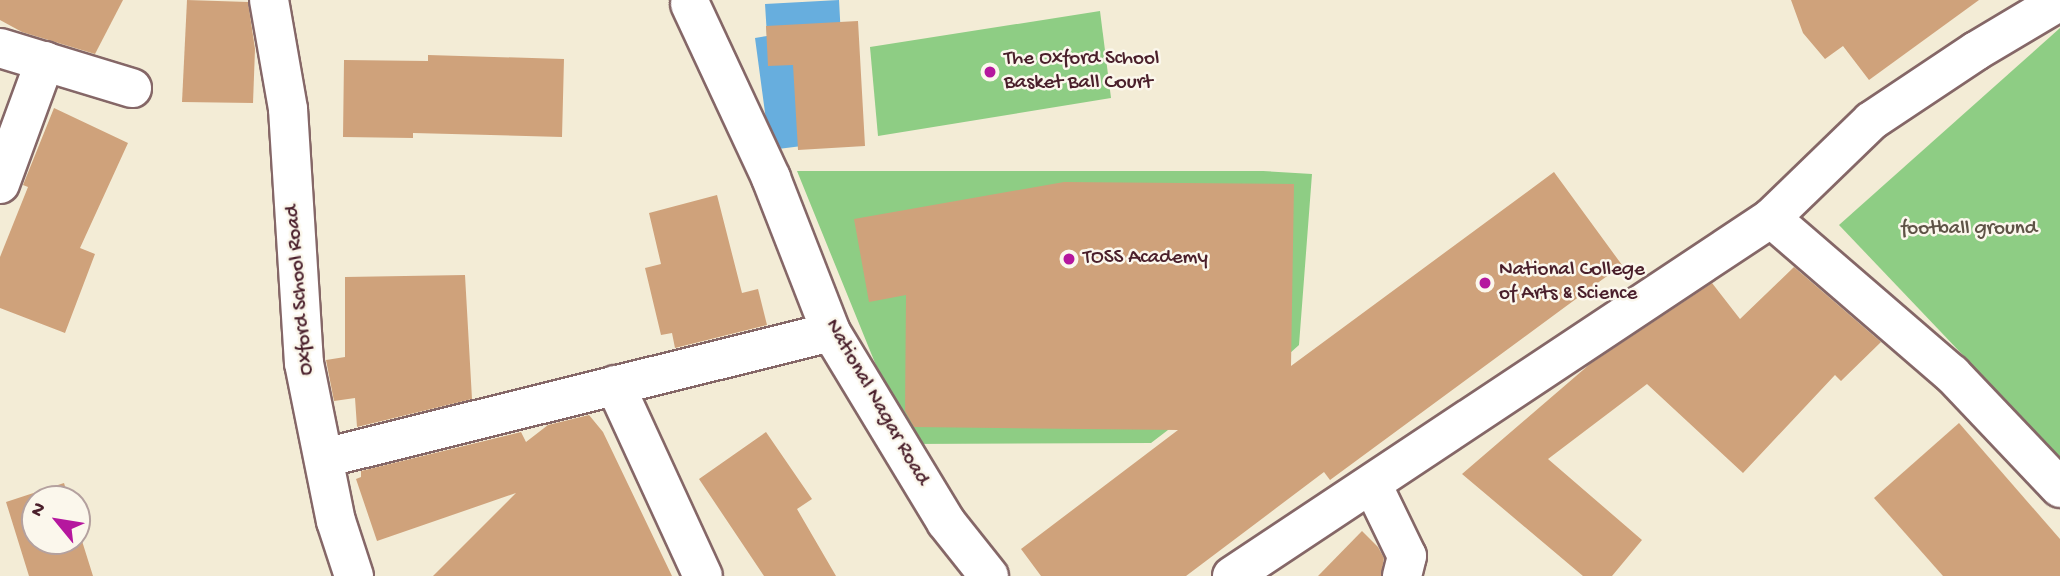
<!DOCTYPE html>
<style>
body{margin:0}
#map{position:relative;width:2060px;height:576px;overflow:hidden;background:#f3ecd6;font-family:"Gochi Hand",sans-serif}
div>[style]{position:absolute}
[style*='--x']{left:calc(var(--x)*1px);top:calc(var(--y)*1px);width:calc(var(--w)*1px);rotate:calc(var(--a)*1deg)}
.green>*{inset:0;background:#8ecd84}
.water>*{inset:0;background:#67aede}
.building>*{inset:0;background:#cfa27b}
.roads{filter:drop-shadow(2px 0 #856767) drop-shadow(-2px 0 #856767) drop-shadow(0 2px #856767) drop-shadow(0 -2px #856767)}
.street>*{height:38px;margin:-19px;padding:0 19px;transform-origin:19px;border-radius:19px;background:#fff}
.dots>*{width:19px;height:19px;translate:-50% -50%;box-sizing:border-box;border:4px solid #fbf7ec;border-radius:50%}
span{translate:-50% -50%;white-space:nowrap;text-align:center;line-height:1.15;-webkit-text-stroke:5px #fbf7ec;paint-order:stroke}
.poi-label{font-size:21px;color:#4a1f2b}
.left{translate:0 -50%;text-align:left}
.park-label{font-size:21px;color:#5e5346}
.street-label{font-size:21px;color:#4a1f2b}
.north{position:absolute;left:21px;top:485px;width:70px;height:70px;box-sizing:border-box;background:#fbf7ec;border:2px solid #b4a19f;border-radius:50%;rotate:300deg;font-size:19px;font-weight:700;line-height:28px;text-align:center;color:#4a1f2b}
.north::after{content:'';display:block;margin:auto;width:24px;height:32px;background:#b5179e;clip-path:polygon(50% 0,100% 100%,50% 72%,0 100%)}
</style>
<div id="map">
<div class="green">
<i style="clip-path:polygon(1100px 11px,1111px 98px,878px 136px,870px 47px)"></i>
<i style="clip-path:polygon(2060px 28px,2060px 457px,1839px 225px)"></i>
<i style="clip-path:polygon(797px 171px,1263px 171px,1312px 174px,1299px 345px,1260px 380px,1198px 407px,1151px 443px,908px 444px)"></i>
</div>
<div class="water">
<i style="clip-path:polygon(839px 0,846px 129px,842px 141px,770px 150px,755px 38px,767px 36px,765px 4px)"></i>
</div>
<div class="building">
<i style="clip-path:polygon(0 0,123px 0,95px 54px,22px 32px,0 20px)"></i>
<i style="clip-path:polygon(187px 0,248px 2px,255px 49px,253px 103px,182px 102px)"></i>
<i style="clip-path:polygon(1791px 0,1979px 0,1869px 80px,1843px 46px,1825px 59px,1803px 33px)"></i>
<i style="clip-path:polygon(858px 21px,865px 146px,798px 150px,793px 65px,768px 66px,766px 26px)"></i>
<i style="clip-path:polygon(428px 55px,564px 59px,562px 137px,413px 133px,413px 138px,343px 137px,344px 60px,428px 61px)"></i>
<i style="clip-path:polygon(54px 108px,128px 143px,80px 248px,95px 254px,65px 333px,0 308px,0 257px,28px 187px,23px 185px)"></i>
<i style="clip-path:polygon(1554px 172px,1622px 265px,1330px 480px,1324px 472px,1186px 576px,1041px 576px,1021px 549px,1178px 430px,914px 427px,905px 411px,906px 295px,869px 302px,854px 219px,1064px 182px,1294px 184px,1291px 366px)"></i>
<i style="clip-path:polygon(717px 195px,742px 293px,758px 289px,767px 325px,675px 348px,672px 333px,661px 335px,645px 268px,661px 264px,649px 213px)"></i>
<i style="clip-path:polygon(1794px 267px,1881px 342px,1841px 381px,1835px 375px,1743px 473px,1647px 384px,1548px 459px,1642px 540px,1612px 576px,1583px 576px,1462px 474px,1590px 364px,1712px 283px,1740px 319px)"></i>
<i style="clip-path:polygon(465px 275px,472px 399px,357px 427px,355px 398px,334px 401px,326px 360px,345px 357px,345px 277px)"></i>
<i style="clip-path:polygon(589px 415px,603px 432px,672px 576px,433px 576px,516px 493px,377px 541px,356px 479px,361px 477px,361px 471px,521px 432px,526px 442px,548px 425px)"></i>
<i style="clip-path:polygon(1959px 423px,2060px 539px,2060px 576px,1943px 576px,1874px 498px)"></i>
<i style="clip-path:polygon(766px 432px,812px 499px,797px 509px,836px 576px,764px 576px,699px 479px)"></i>
<i style="clip-path:polygon(64px 483px,69px 499px,35px 499px,35px 541px,77px 541px,77px 525px,93px 576px,29px 576px,6px 502px)"></i>
<i style="clip-path:polygon(1362px 531px,1378px 547px,1384px 558px,1381px 576px,1318px 576px)"></i>
</div>
<div class="roads">
<div class="street">
<i style="--x:269;--y:0;--w:111;--a:80.1"></i>
<i style="--x:288;--y:109;--w:255;--a:86.4"></i>
<i style="--x:304;--y:363;--w:161;--a:78.6"></i>
<i style="--x:336;--y:521;--w:58;--a:71.9"></i>
<i style="--x:690;--y:4;--w:192;--a:65"></i>
<i style="--x:771;--y:178;--w:165;--a:68.7"></i>
<i style="--x:831;--y:332;--w:222;--a:58.8"></i>
<i style="--x:946;--y:522;--w:69;--a:51.5"></i>
<i style="--x:0;--y:48;--w:138;--a:16.9"></i>
<i style="--x:0;--y:184;--w:131;--a:-69.9"></i>
<i style="--x:1771;--y:218;--w:239;--a:40.8"></i>
<i style="--x:1952;--y:374;--w:157;--a:46.5"></i>
<i style="--x:615;--y:385;--w:210;--a:65.3"></i>
<i style="--x:324;--y:458;--w:522;--a:-13.96"></i>
<i style="--x:1372;--y:484;--w:80;--a:64.1"></i>
<i style="--x:1407;--y:556;--w:21;--a:104"></i>
<i style="--x:1232;--y:576;--w:647;--a:-33.59"></i>
<i style="--x:1771;--y:218;--w:139;--a:-44.1"></i>
<i style="--x:1871;--y:121;--w:126;--a:-33.7"></i>
<i style="--x:1976;--y:51;--w:98;--a:-30.8"></i>
</div>
</div>
<div class="dots">
<i style="left:990px;top:72px;background:#b5179e"></i>
<i style="left:1069px;top:259px;background:#b5179e"></i>
<i style="left:1485px;top:283px;background:#b5179e"></i>
</div>
<div class="poi-label">
<span class="left" style="left:1004px;top:72px">The Oxford School<br>Basket Ball Court</span>
<span class="left" style="left:1083px;top:259px">TOSS Academy</span>
<span class="left" style="left:1499px;top:283px">National College<br>of Arts &amp; Science</span>
</div>
<div class="park-label">
<span style="left:1969px;top:230px">football ground</span>
</div>
<div class="street-label">
<span style="left:301px;top:290px;rotate:-95deg">Oxford School Road</span>
<span style="left:876px;top:403px;rotate:60deg">National Nagar Road</span>
</div>
<div class="north">N</div>
</div>
